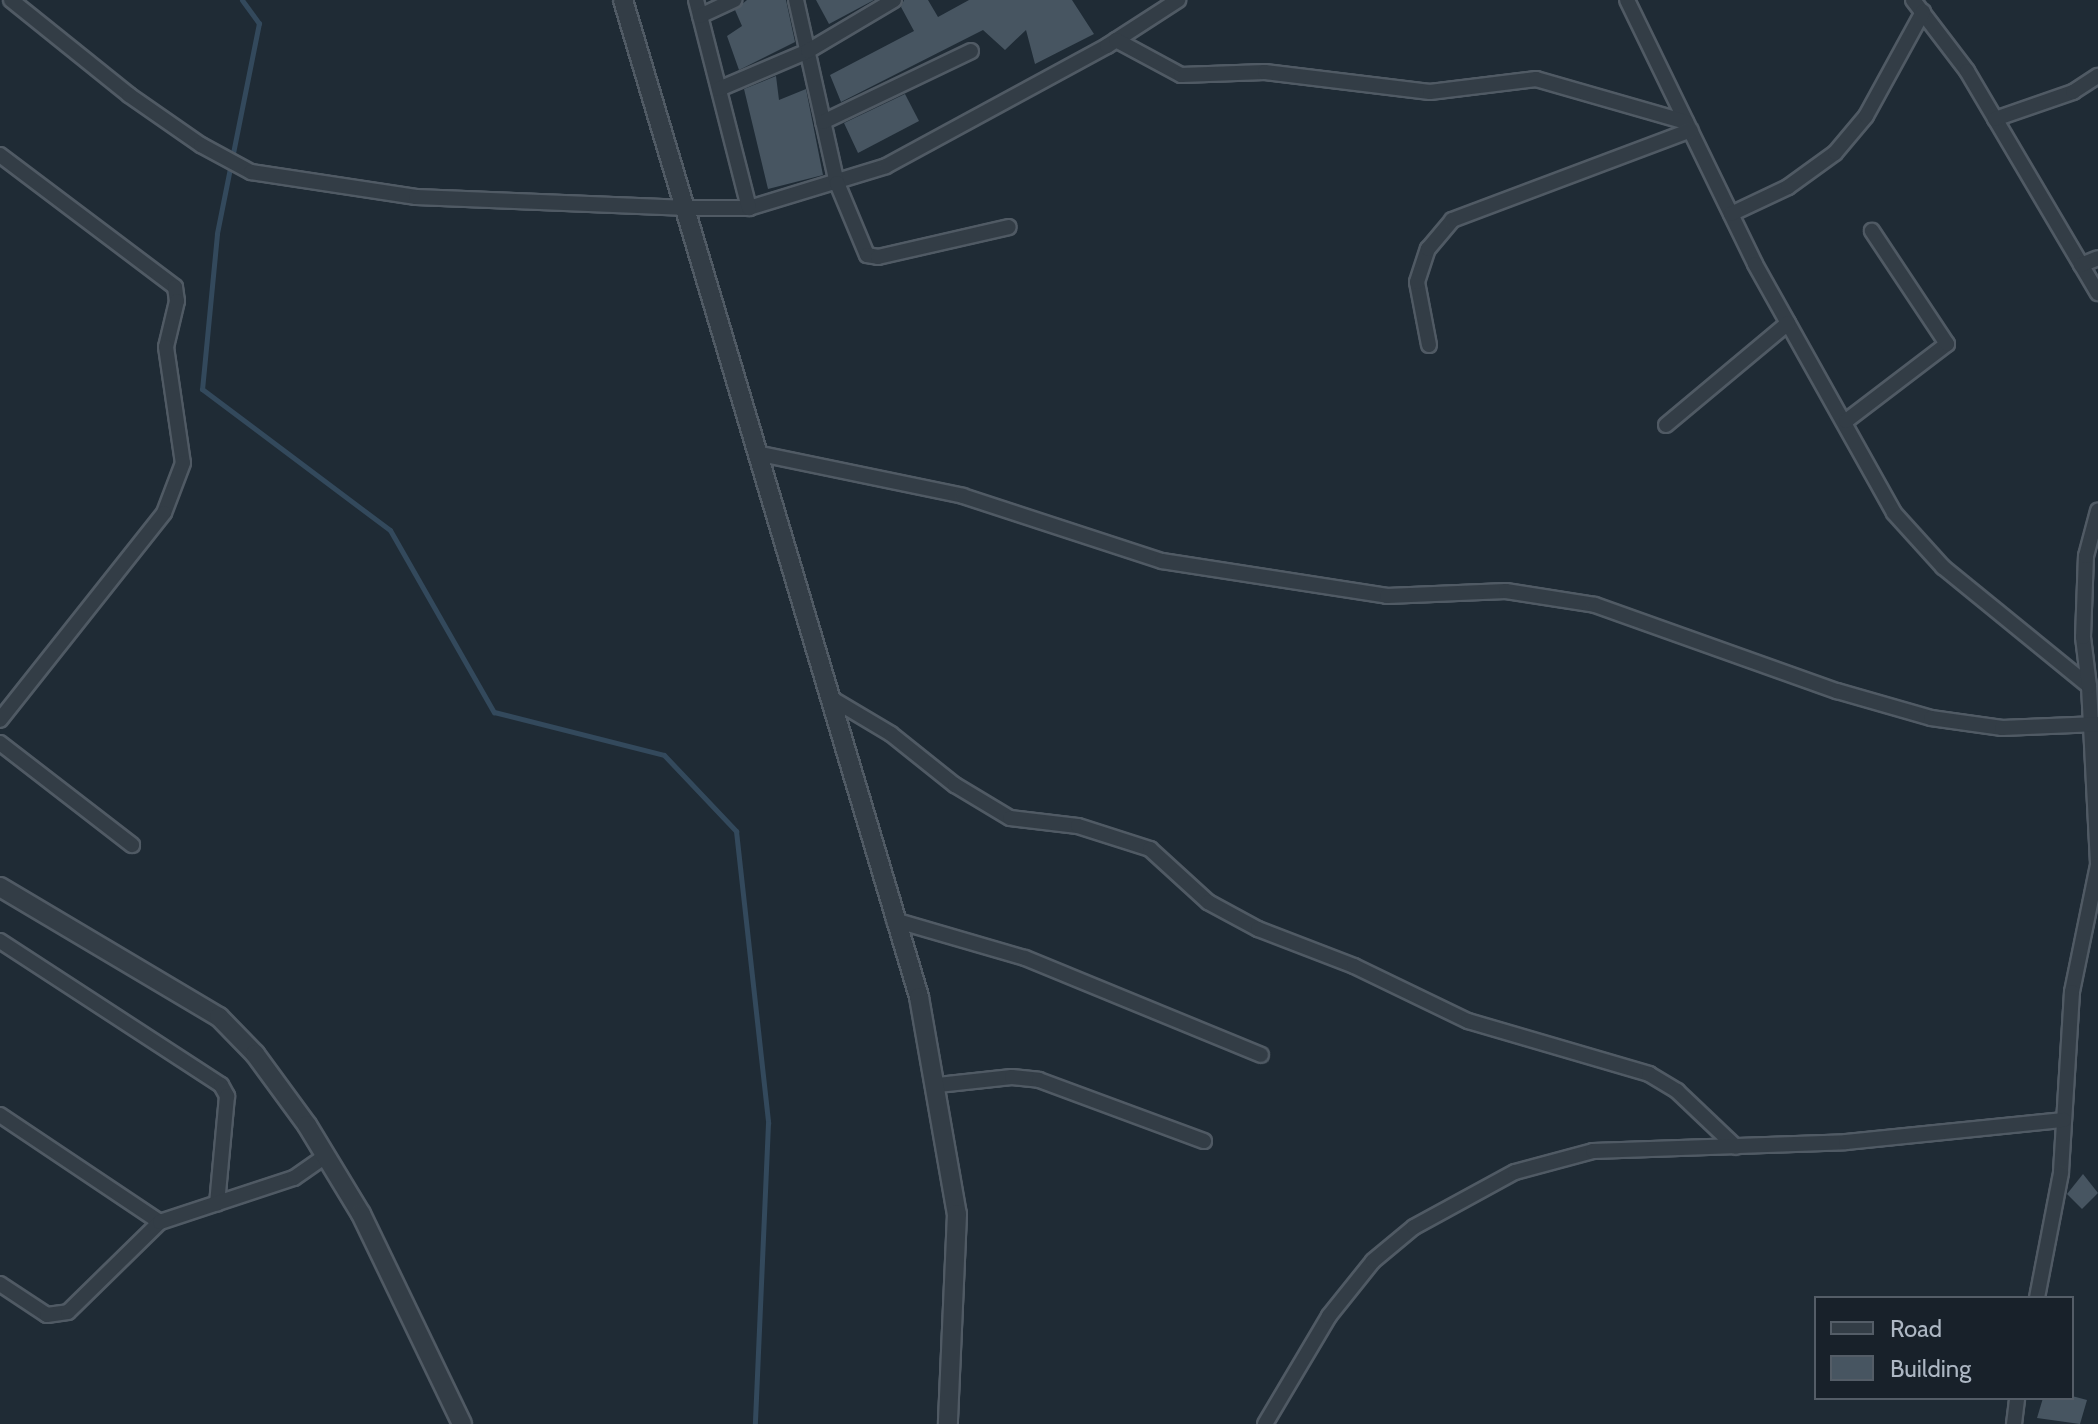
<!DOCTYPE html>
<style>
body{margin:0}
#map{position:relative;width:2098px;height:1424px;overflow:hidden;background:#1f2b35;font-family:Cabin,sans-serif}
div>[style]{position:absolute}
[style*='--x']{left:calc(var(--x)*1px);top:calc(var(--y)*1px);width:calc(var(--w)*1px);rotate:calc(var(--a)*1deg)}
.stream>*{height:5px;margin:-2.5px;padding:0 2.5px;transform-origin:2.5px;border-radius:2.5px;background:#33495c}
.building>*{inset:0;background:#475561}
.roads{filter:drop-shadow(2px 0 #505a64) drop-shadow(-2px 0 #505a64) drop-shadow(0 2px #505a64) drop-shadow(0 -2px #505a64)}
.minor>*{height:14px;margin:-7px;padding:0 7px;transform-origin:7px;border-radius:7px;background:#333d46}
.tertiary>*{height:18px;margin:-9px;padding:0 9px;transform-origin:9px;border-radius:9px;background:#333d46}
span{translate:-50% -50%;white-space:nowrap;text-align:center;line-height:1.15;-webkit-text-stroke:6px #18212a;paint-order:stroke}
.legend{position:absolute;left:1814px;top:1296px;width:260px;height:104px;box-sizing:border-box;background:#18212a;border:2px solid #545d67;margin:0;padding:10px 14px;list-style:none;font-size:24px;color:#adb7c3}
.legend li{display:flex;align-items:center;gap:16px;height:40px}
.legend b{width:40px;border:2px solid #545d67}
</style>
<div id="map">
<div class="stream">
<i style="--x:242;--y:0;--w:29;--a:54"></i>
<i style="--x:259;--y:23;--w:215;--a:101.3"></i>
<i style="--x:217;--y:234;--w:156;--a:95.5"></i>
<i style="--x:202;--y:389;--w:235;--a:36.9"></i>
<i style="--x:390;--y:530;--w:210;--a:60.3"></i>
<i style="--x:494;--y:712;--w:175;--a:14.2"></i>
<i style="--x:664;--y:755;--w:105;--a:46.5"></i>
<i style="--x:736;--y:831;--w:294;--a:83.7"></i>
<i style="--x:768;--y:1123;--w:301;--a:92.5"></i>
</div>
<div class="building">
<i style="clip-path:polygon(786px 0,795px 42px,739px 70px,727px 36px,742px 26px,735px 10px,747px 0)"></i>
<i style="clip-path:polygon(816px 0,874px 0,829px 24px)"></i>
<i style="clip-path:polygon(904px 0,928px 0,938px 17px,969px 0,1072px 0,1094px 34px,1035px 64px,1026px 30px,1005px 50px,983px 30px,841px 102px,830px 75px,914px 31px,901px 7px)"></i>
<i style="clip-path:polygon(776px 76px,779px 100px,806px 89px,823px 175px,768px 189px,744px 89px)"></i>
<i style="clip-path:polygon(905px 94px,919px 121px,858px 153px,844px 123px)"></i>
<i style="clip-path:polygon(2083px 1174px,2098px 1193px,2082px 1209px,2067px 1194px)"></i>
<i style="clip-path:polygon(2072px 1396px,2087px 1400px,2080px 1424px,2037px 1418px,2043px 1398px)"></i>
</div>
<div class="roads">
<div class="minor">
<i style="--x:11;--y:0;--w:151;--a:38.8"></i>
<i style="--x:129;--y:95;--w:88;--a:34.8"></i>
<i style="--x:201;--y:145;--w:57;--a:28.4"></i>
<i style="--x:251;--y:172;--w:167;--a:8.6"></i>
<i style="--x:416;--y:197;--w:272;--a:2.3"></i>
<i style="--x:688;--y:208;--w:61;--a:0"></i>
<i style="--x:749;--y:208;--w:143;--a:-17"></i>
<i style="--x:886;--y:166;--w:251;--a:-28.5"></i>
<i style="--x:1107;--y:46;--w:85;--a:-32.9"></i>
<i style="--x:696;--y:0;--w:215;--a:75.7"></i>
<i style="--x:796;--y:0;--w:188;--a:77.4"></i>
<i style="--x:837;--y:183;--w:78;--a:67.4"></i>
<i style="--x:867;--y:255;--w:11;--a:10"></i>
<i style="--x:878;--y:257;--w:134;--a:-12.9"></i>
<i style="--x:1627;--y:0;--w:293;--a:64.1"></i>
<i style="--x:1755;--y:264;--w:285;--a:60.8"></i>
<i style="--x:1894;--y:513;--w:73;--a:47.8"></i>
<i style="--x:1943;--y:567;--w:188;--a:39.2"></i>
<i style="--x:2089;--y:686;--w:179;--a:87.1"></i>
<i style="--x:2098;--y:865;--w:130;--a:101.6"></i>
<i style="--x:2072;--y:992;--w:181;--a:93.5"></i>
<i style="--x:2061;--y:1173;--w:127;--a:100.9"></i>
<i style="--x:1913;--y:0;--w:89;--a:52.7"></i>
<i style="--x:1967;--y:71;--w:258;--a:59.5"></i>
<i style="--x:700;--y:16;--w:38;--a:-25"></i>
<i style="--x:1116;--y:40;--w:74;--a:28.3"></i>
<i style="--x:1181;--y:75;--w:84;--a:-2"></i>
<i style="--x:1265;--y:72;--w:166;--a:6.9"></i>
<i style="--x:1430;--y:92;--w:107;--a:-7"></i>
<i style="--x:1536;--y:79;--w:156;--a:16"></i>
<i style="--x:719;--y:89;--w:97;--a:-23.1"></i>
<i style="--x:808;--y:51;--w:100;--a:-30.7"></i>
<i style="--x:1995;--y:119;--w:83;--a:-19.1"></i>
<i style="--x:2073;--y:92;--w:30;--a:-33"></i>
<i style="--x:823;--y:122;--w:164;--a:-25.6"></i>
<i style="--x:0;--y:155;--w:219;--a:37"></i>
<i style="--x:175;--y:287;--w:14;--a:82"></i>
<i style="--x:177;--y:301;--w:47;--a:103.4"></i>
<i style="--x:166;--y:347;--w:117;--a:81.7"></i>
<i style="--x:183;--y:463;--w:53;--a:110.8"></i>
<i style="--x:164;--y:513;--w:264;--a:128.4"></i>
<i style="--x:1731;--y:214;--w:63;--a:-25.3"></i>
<i style="--x:1788;--y:187;--w:58;--a:-35.9"></i>
<i style="--x:1835;--y:153;--w:48;--a:-50"></i>
<i style="--x:1866;--y:116;--w:119;--a:-61.3"></i>
<i style="--x:2081;--y:265;--w:18;--a:-22"></i>
<i style="--x:1429;--y:345;--w:64;--a:-100.8"></i>
<i style="--x:1417;--y:282;--w:35;--a:-72"></i>
<i style="--x:1428;--y:249;--w:38;--a:-50"></i>
<i style="--x:1452;--y:220;--w:255;--a:-20.6"></i>
<i style="--x:1846;--y:421;--w:127;--a:-37.3"></i>
<i style="--x:1947;--y:344;--w:136;--a:-123.6"></i>
<i style="--x:1666;--y:425;--w:159;--a:-39.9"></i>
<i style="--x:761;--y:454;--w:206;--a:11.7"></i>
<i style="--x:963;--y:496;--w:209;--a:18.1"></i>
<i style="--x:1162;--y:561;--w:228;--a:8.8"></i>
<i style="--x:1387;--y:596;--w:119;--a:-2.4"></i>
<i style="--x:1506;--y:591;--w:90;--a:8.9"></i>
<i style="--x:1595;--y:605;--w:257;--a:19.6"></i>
<i style="--x:1837;--y:691;--w:98;--a:16"></i>
<i style="--x:1931;--y:718;--w:72;--a:8"></i>
<i style="--x:2002;--y:728;--w:96;--a:-2.4"></i>
<i style="--x:2089;--y:686;--w:49;--a:-97"></i>
<i style="--x:2083;--y:637;--w:81;--a:-87.9"></i>
<i style="--x:2086;--y:556;--w:47;--a:-75.1"></i>
<i style="--x:829;--y:697;--w:72;--a:30.8"></i>
<i style="--x:891;--y:734;--w:82;--a:38.6"></i>
<i style="--x:955;--y:785;--w:64;--a:31"></i>
<i style="--x:1010;--y:818;--w:68;--a:6.7"></i>
<i style="--x:1078;--y:826;--w:76;--a:17.7"></i>
<i style="--x:1150;--y:849;--w:79;--a:42.4"></i>
<i style="--x:1208;--y:902;--w:57;--a:28.4"></i>
<i style="--x:1258;--y:929;--w:103;--a:21.1"></i>
<i style="--x:1354;--y:966;--w:127;--a:25.8"></i>
<i style="--x:1468;--y:1021;--w:189;--a:16.3"></i>
<i style="--x:1649;--y:1074;--w:33;--a:31"></i>
<i style="--x:1677;--y:1091;--w:81;--a:43.5"></i>
<i style="--x:0;--y:743;--w:167;--a:37.7"></i>
<i style="--x:894;--y:920;--w:136;--a:16.2"></i>
<i style="--x:1025;--y:958;--w:255;--a:22.3"></i>
<i style="--x:0;--y:941;--w:264;--a:33.1"></i>
<i style="--x:221;--y:1085;--w:13;--a:61"></i>
<i style="--x:227;--y:1096;--w:108;--a:95.3"></i>
<i style="--x:938;--y:1085;--w:74;--a:-6.2"></i>
<i style="--x:1012;--y:1077;--w:27;--a:6"></i>
<i style="--x:1039;--y:1080;--w:176;--a:20.3"></i>
<i style="--x:0;--y:1115;--w:192;--a:33.8"></i>
<i style="--x:0;--y:1284;--w:56;--a:33.4"></i>
<i style="--x:47;--y:1315;--w:21;--a:-8"></i>
<i style="--x:68;--y:1312;--w:129;--a:-44.4"></i>
<i style="--x:160;--y:1222;--w:141;--a:-18.2"></i>
<i style="--x:294;--y:1178;--w:38;--a:-35"></i>
<i style="--x:1265;--y:1424;--w:126;--a:-59.3"></i>
<i style="--x:1329;--y:1316;--w:70;--a:-51.3"></i>
<i style="--x:1373;--y:1261;--w:53;--a:-39.7"></i>
<i style="--x:1414;--y:1227;--w:115;--a:-28.6"></i>
<i style="--x:1515;--y:1172;--w:81;--a:-15.1"></i>
<i style="--x:1593;--y:1151;--w:253;--a:-2"></i>
<i style="--x:1846;--y:1142;--w:219;--a:-5.8"></i>
<i style="--x:2014;--y:1424;--w:26;--a:-83"></i>
</div>
<div class="tertiary">
<i style="--x:623;--y:0;--w:1040;--a:73.46"></i>
<i style="--x:919;--y:997;--w:220;--a:80.1"></i>
<i style="--x:957;--y:1214;--w:210;--a:92.5"></i>
<i style="--x:0;--y:887;--w:255;--a:30.7"></i>
<i style="--x:219;--y:1017;--w:52;--a:45.8"></i>
<i style="--x:255;--y:1054;--w:88;--a:53.8"></i>
<i style="--x:307;--y:1125;--w:104;--a:58.8"></i>
<i style="--x:361;--y:1214;--w:233;--a:64.3"></i>
</div>
</div>
<ul class="legend">
<li><b style="height:10px;background:#333d46"></b>Road</li>
<li><b style="height:22px;background:#475561"></b>Building</li>
</ul>
</div>
